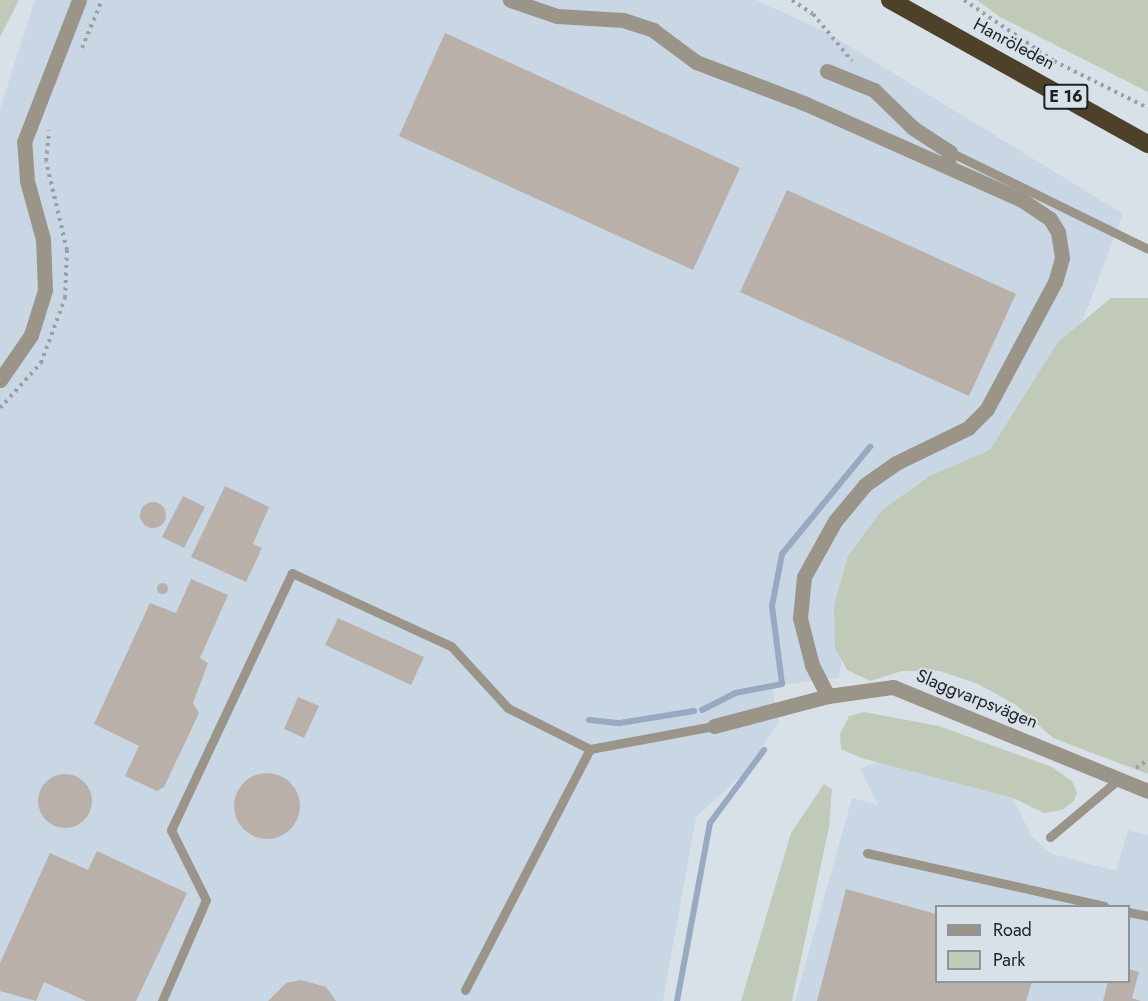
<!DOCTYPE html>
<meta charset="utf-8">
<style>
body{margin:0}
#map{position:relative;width:1148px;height:1001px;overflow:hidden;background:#d9e1e8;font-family:Jost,sans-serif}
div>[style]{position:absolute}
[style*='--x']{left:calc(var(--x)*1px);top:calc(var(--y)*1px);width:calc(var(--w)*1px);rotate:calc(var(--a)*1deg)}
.built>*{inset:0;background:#c8d7e3}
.green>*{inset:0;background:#c1cab8}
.stream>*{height:6px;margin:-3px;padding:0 3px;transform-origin:3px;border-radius:3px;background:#98aac2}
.building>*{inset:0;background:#b9b0aa}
.round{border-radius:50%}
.path>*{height:4px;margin-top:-2px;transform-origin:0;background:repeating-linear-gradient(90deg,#999fa5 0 3px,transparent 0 7.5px)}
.lane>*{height:9px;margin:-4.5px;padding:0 4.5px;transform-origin:4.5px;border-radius:4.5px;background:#9b9589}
.street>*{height:15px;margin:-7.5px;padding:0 7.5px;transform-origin:7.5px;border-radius:7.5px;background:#9b9589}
.highway>*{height:18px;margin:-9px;padding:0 9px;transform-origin:9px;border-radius:9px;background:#4e412a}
span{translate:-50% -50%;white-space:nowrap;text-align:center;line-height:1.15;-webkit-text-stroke:4.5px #d9e1e8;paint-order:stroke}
.shield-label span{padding:2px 4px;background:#d9e1e8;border:2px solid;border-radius:4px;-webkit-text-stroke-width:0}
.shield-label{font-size:16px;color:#1e2124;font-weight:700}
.street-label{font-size:18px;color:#1e2124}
.legend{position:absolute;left:935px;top:905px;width:195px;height:78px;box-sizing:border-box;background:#d9e1e8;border:2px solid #8e949a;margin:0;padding:8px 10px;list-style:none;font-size:18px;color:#1e2124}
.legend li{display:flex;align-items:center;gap:12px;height:30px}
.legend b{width:30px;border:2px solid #8e949a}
</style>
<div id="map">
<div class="built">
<i style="clip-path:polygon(35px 0,756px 0,828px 33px,1123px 214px,1081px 325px,1003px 443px,900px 501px,855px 568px,839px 678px,772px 686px,779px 722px,744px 773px,696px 817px,663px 1001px,0 1001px,0 109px)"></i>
<i style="clip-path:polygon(evenodd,877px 762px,1013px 798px,1032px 837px,1052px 854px,1116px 871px,1128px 830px,1148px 835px,1148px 1001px,795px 1001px,852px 798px,878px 805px,860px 769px,877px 762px,936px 906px,1128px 906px,1128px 982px,936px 982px,936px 906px)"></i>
</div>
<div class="green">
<i style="clip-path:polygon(0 0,19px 0,0 37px)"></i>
<i style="clip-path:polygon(977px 0,1148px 0,1148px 92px,1000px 17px)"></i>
<i style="clip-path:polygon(1111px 298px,1148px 298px,1148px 774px,1053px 738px,1016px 705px,978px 684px,940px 671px,902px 671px,870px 681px,847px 670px,835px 648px,834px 605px,848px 556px,882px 510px,930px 476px,990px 450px,1058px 342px)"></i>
<i style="clip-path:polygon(864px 712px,939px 726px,1052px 767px,1072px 781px,1077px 792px,1074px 801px,1062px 810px,1044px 813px,1013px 798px,861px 758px,841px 749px,840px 734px,849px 716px)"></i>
<i style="clip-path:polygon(824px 784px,832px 789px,829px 827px,792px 1001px,741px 1001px,791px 833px)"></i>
</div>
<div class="stream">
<i style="--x:702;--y:710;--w:37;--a:-27"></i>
<i style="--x:735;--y:693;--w:48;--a:-10.8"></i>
<i style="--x:782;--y:684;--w:79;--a:-97.3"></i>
<i style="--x:772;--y:606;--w:53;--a:-79.1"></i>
<i style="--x:782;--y:554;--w:139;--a:-50.6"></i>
<i style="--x:589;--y:720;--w:31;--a:6"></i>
<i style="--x:620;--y:723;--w:75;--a:-9.2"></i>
<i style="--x:677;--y:1001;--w:181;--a:-79.5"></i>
<i style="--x:710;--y:823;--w:91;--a:-53.5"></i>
</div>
<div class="building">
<i style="clip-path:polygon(445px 33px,740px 168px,693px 270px,399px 136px)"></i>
<i style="clip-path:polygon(787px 190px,1016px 294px,969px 396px,740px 292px)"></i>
<i style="clip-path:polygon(225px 486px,269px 507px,253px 544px,262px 548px,246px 582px,191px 557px)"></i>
<i style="clip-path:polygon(183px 496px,205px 507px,184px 548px,162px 537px)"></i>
<i class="round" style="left:140px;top:502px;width:26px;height:26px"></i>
<i style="clip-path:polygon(191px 579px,228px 595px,200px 658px,208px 663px,193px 703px,199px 713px,164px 787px,157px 791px,125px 776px,139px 746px,94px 724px,150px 603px,176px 613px)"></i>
<i class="round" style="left:156.5px;top:582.5px;width:11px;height:11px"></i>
<i style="clip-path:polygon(338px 618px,424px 657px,411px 685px,325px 645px)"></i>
<i style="clip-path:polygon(298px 697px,319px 706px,304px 738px,284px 729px)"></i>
<i class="round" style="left:234px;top:773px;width:66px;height:66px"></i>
<i class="round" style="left:38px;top:774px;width:54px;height:54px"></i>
<i style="clip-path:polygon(97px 851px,187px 893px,136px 1001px,86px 1001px,44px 982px,36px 1001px,0 991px,0 963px,50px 853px,88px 870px)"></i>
<i style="clip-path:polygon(846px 889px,936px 914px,936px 982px,1032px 982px,1026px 1001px,817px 1001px)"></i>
<i style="clip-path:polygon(1128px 969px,1139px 972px,1132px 998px,1141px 1001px,1103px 1001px,1108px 982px,1128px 982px)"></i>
<i style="clip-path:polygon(301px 980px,326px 987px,336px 1001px,268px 1001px,286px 983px)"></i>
</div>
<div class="path">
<i style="--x:792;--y:0;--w:25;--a:34"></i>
<i style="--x:813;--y:14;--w:61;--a:50.3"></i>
<i style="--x:964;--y:0;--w:109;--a:34.1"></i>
<i style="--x:1054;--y:61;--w:105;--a:26.6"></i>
<i style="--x:82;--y:48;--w:52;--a:-67.4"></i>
<i style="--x:0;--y:408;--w:61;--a:-47.7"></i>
<i style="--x:41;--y:363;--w:69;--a:-69.7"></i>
<i style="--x:65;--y:298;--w:48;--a:-87.6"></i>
<i style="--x:67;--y:250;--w:91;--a:-103.3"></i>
<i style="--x:46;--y:161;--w:31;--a:-84"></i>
<i style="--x:1136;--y:768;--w:14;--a:-34"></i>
</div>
<div class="lane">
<i style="--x:950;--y:152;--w:220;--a:26.1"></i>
<i style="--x:1050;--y:837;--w:90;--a:-40"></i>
<i style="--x:867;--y:853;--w:243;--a:12.6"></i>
<i style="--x:1128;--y:912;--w:20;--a:11"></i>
<i style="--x:465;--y:990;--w:271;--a:-62.6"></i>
<i style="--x:590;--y:749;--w:126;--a:-10.5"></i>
<i style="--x:162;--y:1001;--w:110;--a:-66.5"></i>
<i style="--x:206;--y:900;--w:78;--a:-116.6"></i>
<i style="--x:171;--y:830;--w:284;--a:-64.8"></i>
<i style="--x:292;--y:573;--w:175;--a:24.7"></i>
<i style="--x:451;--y:646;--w:84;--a:47.4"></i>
<i style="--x:508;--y:708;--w:92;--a:26.6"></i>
</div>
<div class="street">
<i style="--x:510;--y:0;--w:50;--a:18.8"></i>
<i style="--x:557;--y:16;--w:66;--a:3.5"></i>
<i style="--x:623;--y:20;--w:32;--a:18"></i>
<i style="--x:653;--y:30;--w:54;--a:36.7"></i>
<i style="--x:696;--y:62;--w:116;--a:20.8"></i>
<i style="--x:804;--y:103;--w:239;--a:24"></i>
<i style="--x:1022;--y:200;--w:34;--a:34"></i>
<i style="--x:1050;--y:219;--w:15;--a:58"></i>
<i style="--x:1058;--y:232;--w:26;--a:81"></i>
<i style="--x:1062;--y:258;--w:25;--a:106"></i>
<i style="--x:1055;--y:282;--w:144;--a:118.2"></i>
<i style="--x:987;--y:409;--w:27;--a:135"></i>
<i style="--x:968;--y:428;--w:80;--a:154.1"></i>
<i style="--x:896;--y:463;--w:38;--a:145"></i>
<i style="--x:865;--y:485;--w:47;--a:129.8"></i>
<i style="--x:835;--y:521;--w:64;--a:119"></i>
<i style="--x:804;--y:577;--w:41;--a:95.6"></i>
<i style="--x:800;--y:618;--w:49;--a:75.7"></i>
<i style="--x:812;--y:665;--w:35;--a:63"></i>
<i style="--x:827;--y:71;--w:51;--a:22"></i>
<i style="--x:874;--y:90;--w:54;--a:44.3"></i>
<i style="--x:913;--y:128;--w:44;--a:33"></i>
<i style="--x:950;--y:152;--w:14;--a:102"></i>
<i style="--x:0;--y:380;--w:55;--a:-55.4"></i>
<i style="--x:31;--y:335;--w:47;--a:-72.7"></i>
<i style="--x:45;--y:290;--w:51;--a:-92.2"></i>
<i style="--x:43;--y:239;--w:60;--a:-105.4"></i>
<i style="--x:27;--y:181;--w:39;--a:-94"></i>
<i style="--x:24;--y:142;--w:152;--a:-68.8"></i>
<i style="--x:714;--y:726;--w:118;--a:-14.7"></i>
<i style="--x:828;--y:696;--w:66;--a:-7.9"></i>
<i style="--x:893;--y:687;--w:275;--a:22.2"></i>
</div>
<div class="highway">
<i style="--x:890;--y:0;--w:295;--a:29.2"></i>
</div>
<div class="shield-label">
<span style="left:1066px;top:97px">E 16</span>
</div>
<div class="street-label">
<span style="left:1014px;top:44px;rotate:28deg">Hanröleden</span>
<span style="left:977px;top:699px;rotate:22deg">Slaggvarpsvägen</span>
</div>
<ul class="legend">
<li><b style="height:8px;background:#9b9589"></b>Road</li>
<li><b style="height:16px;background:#c1cab8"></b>Park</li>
</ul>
</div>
